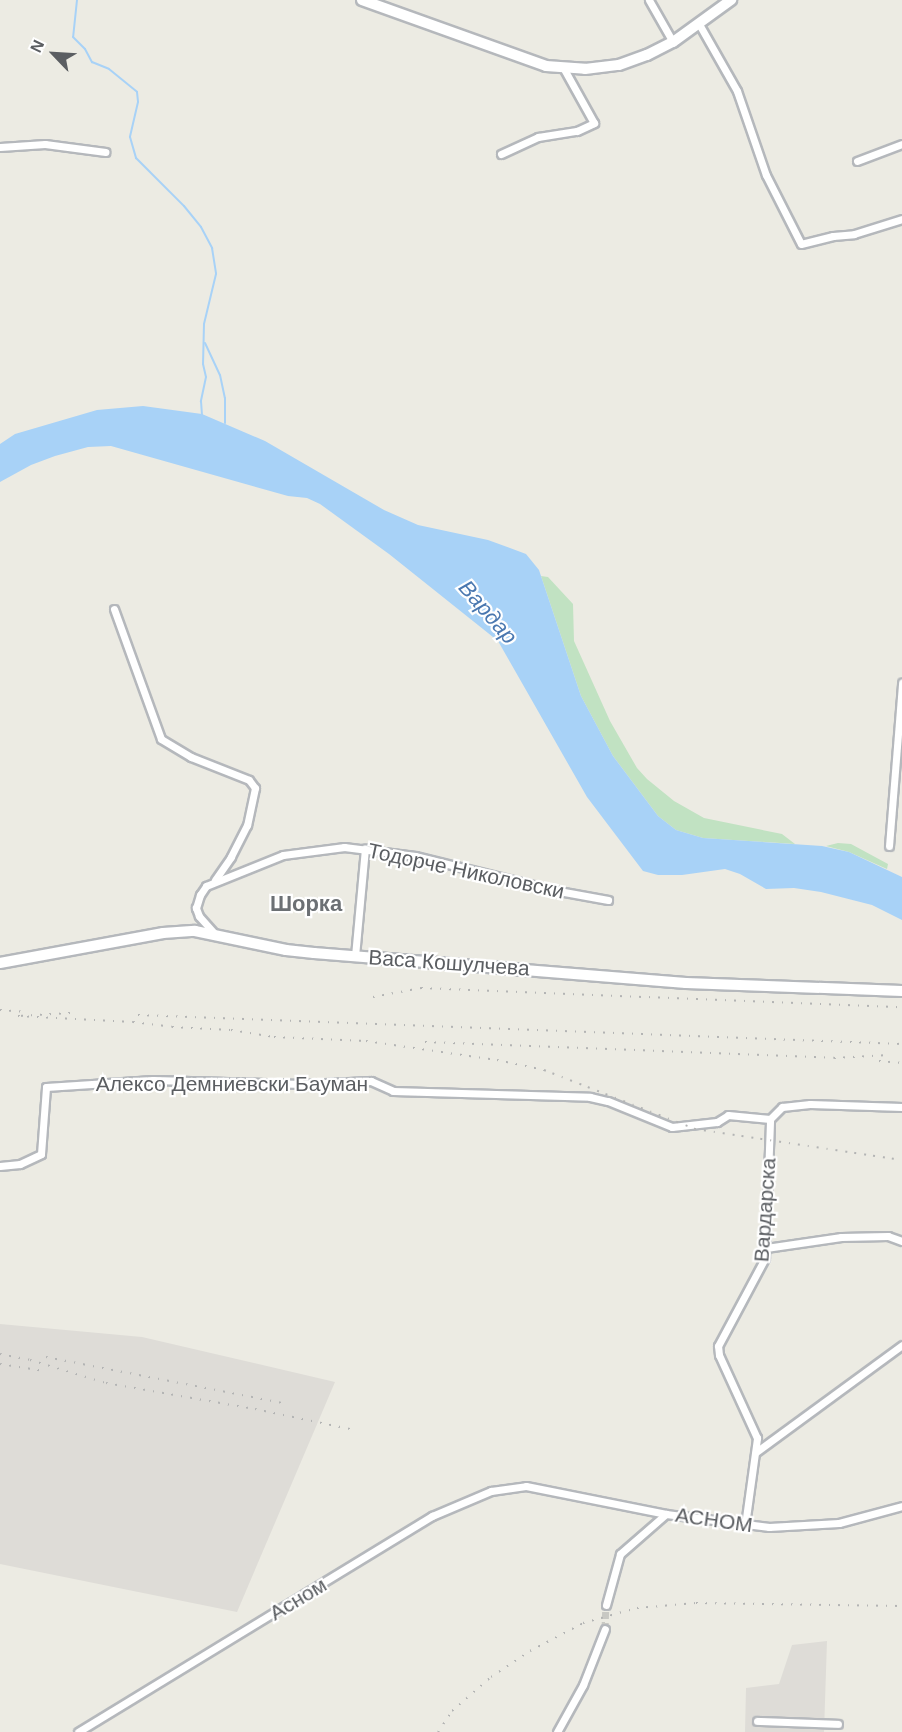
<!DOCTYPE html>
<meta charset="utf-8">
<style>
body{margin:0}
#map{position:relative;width:902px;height:1732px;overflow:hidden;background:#ecebe3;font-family:Helvetica,sans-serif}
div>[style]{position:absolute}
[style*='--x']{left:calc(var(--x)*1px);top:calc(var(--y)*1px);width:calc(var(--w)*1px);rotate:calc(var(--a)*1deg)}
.industrial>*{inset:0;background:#dedcd7}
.green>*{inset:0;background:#c1e2c2}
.water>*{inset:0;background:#a8d2f7}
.stream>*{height:2px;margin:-1px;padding:0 1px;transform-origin:1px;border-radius:1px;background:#a8d2f7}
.street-tunnel>*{height:7px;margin-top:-3.5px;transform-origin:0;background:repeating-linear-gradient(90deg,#c8c8c3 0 7px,transparent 0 10.5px)}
.roads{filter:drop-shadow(2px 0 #b5b8bc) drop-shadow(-2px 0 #b5b8bc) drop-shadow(0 2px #b5b8bc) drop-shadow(0 -2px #b5b8bc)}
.street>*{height:7px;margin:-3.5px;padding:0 3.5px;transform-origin:3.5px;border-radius:3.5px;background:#fff}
.secondary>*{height:10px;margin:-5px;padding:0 5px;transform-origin:5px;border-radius:5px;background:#fff}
.rail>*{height:2px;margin-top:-1px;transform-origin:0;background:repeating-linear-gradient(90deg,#b3b4b4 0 1.5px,transparent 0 9.5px)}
span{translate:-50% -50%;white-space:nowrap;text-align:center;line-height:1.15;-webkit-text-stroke:4.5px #fff;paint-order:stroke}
.street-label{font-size:21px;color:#5b5e62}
.water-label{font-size:22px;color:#4a78b0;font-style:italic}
.neighbourhood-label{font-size:22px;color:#6c7074;font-weight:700}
.north{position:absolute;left:24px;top:24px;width:60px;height:60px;-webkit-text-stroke:4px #fff;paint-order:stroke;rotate:295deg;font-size:16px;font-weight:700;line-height:24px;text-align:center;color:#5b5e62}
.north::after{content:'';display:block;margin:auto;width:21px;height:27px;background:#5b5e62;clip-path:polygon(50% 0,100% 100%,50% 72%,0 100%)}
</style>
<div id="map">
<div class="industrial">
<i style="clip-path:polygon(0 1324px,142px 1337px,335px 1382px,237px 1612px,0 1564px)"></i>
<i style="clip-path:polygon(827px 1641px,824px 1732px,745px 1732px,746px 1688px,779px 1684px,792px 1645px)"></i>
</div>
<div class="green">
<i style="clip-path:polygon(541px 576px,548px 577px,573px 604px,574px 641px,610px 721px,637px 768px,647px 779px,674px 801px,704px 818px,782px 834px,795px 844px,703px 838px,676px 830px,658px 816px,613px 756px,581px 696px)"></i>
<i style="clip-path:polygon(838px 843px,851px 844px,888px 864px,887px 869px,849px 852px,826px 846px)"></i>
</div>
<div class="water">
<i style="clip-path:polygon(143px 406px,202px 414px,265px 441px,384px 510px,418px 525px,488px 540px,526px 554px,539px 570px,581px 696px,613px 756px,658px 816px,676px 830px,703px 838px,822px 846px,849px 852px,902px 877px,902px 920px,872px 905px,821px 892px,794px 888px,766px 889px,740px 874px,725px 869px,682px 875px,658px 875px,643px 871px,587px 797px,498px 641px,389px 554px,320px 504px,307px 498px,288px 496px,111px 446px,88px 447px,55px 456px,31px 465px,0 482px,0 444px,15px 434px,97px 410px)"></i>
</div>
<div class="stream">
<i style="--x:77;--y:0;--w:37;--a:96"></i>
<i style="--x:73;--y:37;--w:17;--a:45"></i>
<i style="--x:85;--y:49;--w:15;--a:62"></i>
<i style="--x:92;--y:62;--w:18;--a:22"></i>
<i style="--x:109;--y:69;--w:36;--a:39"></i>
<i style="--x:137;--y:92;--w:10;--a:84"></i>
<i style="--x:138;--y:102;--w:36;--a:103"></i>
<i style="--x:130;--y:137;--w:22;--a:74"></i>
<i style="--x:136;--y:158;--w:68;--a:45"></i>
<i style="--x:184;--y:206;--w:27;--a:51"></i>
<i style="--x:201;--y:227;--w:24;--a:62"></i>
<i style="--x:212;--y:248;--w:26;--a:81"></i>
<i style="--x:216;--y:274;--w:51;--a:103.5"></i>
<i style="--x:204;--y:324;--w:40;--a:91.4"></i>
<i style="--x:203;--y:364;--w:13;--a:77"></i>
<i style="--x:206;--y:377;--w:25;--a:102"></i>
<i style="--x:201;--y:401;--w:15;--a:86"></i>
<i style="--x:205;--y:343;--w:35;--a:65"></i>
<i style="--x:220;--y:375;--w:24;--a:78"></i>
<i style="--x:225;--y:398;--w:25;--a:90"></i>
</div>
<div class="street-tunnel">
<i style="--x:605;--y:1629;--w:24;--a:-88"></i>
</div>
<div class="roads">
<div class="street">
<i style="--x:649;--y:0;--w:48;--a:60.3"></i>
<i style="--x:699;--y:24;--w:77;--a:60.4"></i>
<i style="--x:737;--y:91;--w:89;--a:71"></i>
<i style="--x:766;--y:175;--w:77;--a:63.1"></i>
<i style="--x:801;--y:244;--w:33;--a:-14"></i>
<i style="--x:833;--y:236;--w:21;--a:-5"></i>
<i style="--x:854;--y:234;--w:50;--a:-17.4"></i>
<i style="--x:0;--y:147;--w:45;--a:-3.8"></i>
<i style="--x:45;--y:144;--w:61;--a:7.6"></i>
<i style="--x:501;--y:154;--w:41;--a:-24.7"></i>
<i style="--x:538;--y:137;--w:39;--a:-9"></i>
<i style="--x:577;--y:131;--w:19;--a:-25"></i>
<i style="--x:594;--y:123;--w:62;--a:-119.1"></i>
<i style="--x:857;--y:161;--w:48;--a:-20.7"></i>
<i style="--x:114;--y:609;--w:138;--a:70.1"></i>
<i style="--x:161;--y:739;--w:35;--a:31"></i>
<i style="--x:191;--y:757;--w:62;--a:21.6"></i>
<i style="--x:249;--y:780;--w:10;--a:53"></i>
<i style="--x:255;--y:788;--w:38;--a:102"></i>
<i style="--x:247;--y:825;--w:36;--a:117"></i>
<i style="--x:231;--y:857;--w:28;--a:125"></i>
<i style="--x:889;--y:846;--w:164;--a:-85.4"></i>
<i style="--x:215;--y:934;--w:24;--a:-132"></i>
<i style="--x:199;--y:916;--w:9;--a:-111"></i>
<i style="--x:196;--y:908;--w:14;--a:-73"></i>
<i style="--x:200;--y:895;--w:11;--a:-56"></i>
<i style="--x:206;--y:886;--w:83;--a:-21.9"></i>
<i style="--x:283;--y:855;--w:62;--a:-7.5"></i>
<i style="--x:344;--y:847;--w:72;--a:7.2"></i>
<i style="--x:415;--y:856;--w:142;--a:13.8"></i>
<i style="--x:553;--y:890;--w:56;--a:10.3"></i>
<i style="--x:355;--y:956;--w:108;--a:-84.7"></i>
<i style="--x:0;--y:1166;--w:20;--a:-6"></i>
<i style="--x:20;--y:1164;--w:23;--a:-25"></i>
<i style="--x:41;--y:1154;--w:67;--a:-85.7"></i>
<i style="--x:46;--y:1087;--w:107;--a:-3.7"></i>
<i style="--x:153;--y:1080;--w:150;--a:1.5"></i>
<i style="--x:303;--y:1084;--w:68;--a:-2.5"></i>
<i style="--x:371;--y:1081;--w:24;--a:24"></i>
<i style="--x:393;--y:1091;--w:197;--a:1.7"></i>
<i style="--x:590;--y:1097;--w:18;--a:13"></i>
<i style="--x:608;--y:1101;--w:69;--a:22.1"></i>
<i style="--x:672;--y:1127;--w:45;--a:-6.3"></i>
<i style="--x:717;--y:1122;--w:13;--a:-32"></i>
<i style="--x:728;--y:1115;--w:42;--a:5.4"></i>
<i style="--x:766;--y:1248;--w:76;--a:-8.3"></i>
<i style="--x:841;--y:1237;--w:47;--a:-1.2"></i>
<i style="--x:888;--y:1236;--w:15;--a:20"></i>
<i style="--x:756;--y:1452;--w:181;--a:-36.2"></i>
<i style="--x:745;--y:1525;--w:88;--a:-82.1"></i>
<i style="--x:757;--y:1438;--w:91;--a:-114.6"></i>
<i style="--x:719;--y:1355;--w:9;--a:-96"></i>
<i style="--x:718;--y:1346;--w:100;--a:-61.9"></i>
<i style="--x:765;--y:1258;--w:139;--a:-87.9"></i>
<i style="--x:770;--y:1119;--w:17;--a:-45"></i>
<i style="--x:782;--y:1107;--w:28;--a:-6"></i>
<i style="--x:810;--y:1104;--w:92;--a:1.9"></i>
<i style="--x:606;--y:1605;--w:53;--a:-74.6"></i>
<i style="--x:620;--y:1554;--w:61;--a:-41"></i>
<i style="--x:757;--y:1721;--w:81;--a:2.1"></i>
<i style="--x:78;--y:1732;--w:415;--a:-31.4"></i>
<i style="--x:432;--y:1516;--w:64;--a:-23"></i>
<i style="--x:491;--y:1491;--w:35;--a:-8"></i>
<i style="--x:526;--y:1486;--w:143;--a:11.3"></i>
<i style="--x:666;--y:1514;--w:104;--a:7.2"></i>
<i style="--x:769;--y:1527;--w:70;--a:-3.3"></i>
<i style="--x:839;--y:1523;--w:65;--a:-15.1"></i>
<i style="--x:557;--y:1732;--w:54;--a:-61"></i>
<i style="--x:583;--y:1685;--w:60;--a:-68.6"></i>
</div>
<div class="secondary">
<i style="--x:362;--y:0;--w:195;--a:19.7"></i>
<i style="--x:546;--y:66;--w:39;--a:4"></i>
<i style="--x:585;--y:69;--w:34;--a:-7"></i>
<i style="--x:619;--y:65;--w:30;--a:-20"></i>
<i style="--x:647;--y:55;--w:29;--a:-27"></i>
<i style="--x:673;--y:42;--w:72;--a:-35.9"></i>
<i style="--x:0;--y:963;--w:166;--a:-10.4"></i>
<i style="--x:163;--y:933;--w:32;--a:-4"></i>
<i style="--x:195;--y:931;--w:93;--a:11.8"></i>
<i style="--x:286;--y:950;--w:28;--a:6"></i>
<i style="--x:314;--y:953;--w:373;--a:4.6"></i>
<i style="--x:686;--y:983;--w:216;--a:2.1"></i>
</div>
</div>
<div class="rail">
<i style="--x:373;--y:997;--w:49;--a:-10.6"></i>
<i style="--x:421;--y:988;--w:481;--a:2.3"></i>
<i style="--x:0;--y:1010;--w:27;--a:4"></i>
<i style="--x:70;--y:1013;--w:52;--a:176.7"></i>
<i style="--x:18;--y:1016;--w:115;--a:3"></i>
<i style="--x:133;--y:1022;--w:39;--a:7"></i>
<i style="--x:172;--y:1027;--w:59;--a:2.9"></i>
<i style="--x:231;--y:1030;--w:44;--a:9.2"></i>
<i style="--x:274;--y:1037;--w:92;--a:2.5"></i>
<i style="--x:366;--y:1041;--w:132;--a:8.3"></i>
<i style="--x:497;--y:1060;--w:48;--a:12"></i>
<i style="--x:544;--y:1070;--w:162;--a:21.3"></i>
<i style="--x:695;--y:1129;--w:209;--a:8.5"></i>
<i style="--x:138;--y:1015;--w:765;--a:2.17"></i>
<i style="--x:425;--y:1042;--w:409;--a:2.2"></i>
<i style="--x:834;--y:1058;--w:55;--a:-3.1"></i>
<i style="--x:879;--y:1061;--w:23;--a:5"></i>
<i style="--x:0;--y:1354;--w:31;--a:11"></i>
<i style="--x:30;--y:1360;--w:79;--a:16.8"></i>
<i style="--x:106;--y:1383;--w:151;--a:9.9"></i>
<i style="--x:255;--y:1409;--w:97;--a:11.9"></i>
<i style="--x:46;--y:1357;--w:246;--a:11"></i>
<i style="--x:0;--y:1364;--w:45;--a:9"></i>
<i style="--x:438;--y:1732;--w:25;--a:-56"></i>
<i style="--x:452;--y:1711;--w:52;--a:-41.1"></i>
<i style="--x:491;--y:1677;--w:47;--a:-33.7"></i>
<i style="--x:530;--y:1651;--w:60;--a:-27.8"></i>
<i style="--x:583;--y:1623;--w:56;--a:-15.5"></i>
<i style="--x:637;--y:1608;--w:59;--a:-4.8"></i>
<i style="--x:696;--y:1603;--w:206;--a:0.8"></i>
</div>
<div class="street-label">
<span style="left:466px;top:871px;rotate:12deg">Тодорче Николовски</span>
<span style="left:449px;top:963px;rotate:4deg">Васа Кошулчева</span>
<span style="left:232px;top:1084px">Алексо Демниевски Бауман</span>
<span style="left:765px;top:1210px;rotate:-86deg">Вардарска</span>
<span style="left:714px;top:1520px;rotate:8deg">АСНОМ</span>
<span style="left:298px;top:1599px;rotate:-31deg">Асном</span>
</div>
<div class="water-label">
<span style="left:488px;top:612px;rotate:49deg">Вардар</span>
</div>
<div class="neighbourhood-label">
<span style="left:306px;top:904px">Шорка</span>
</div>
<div class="north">N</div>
</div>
